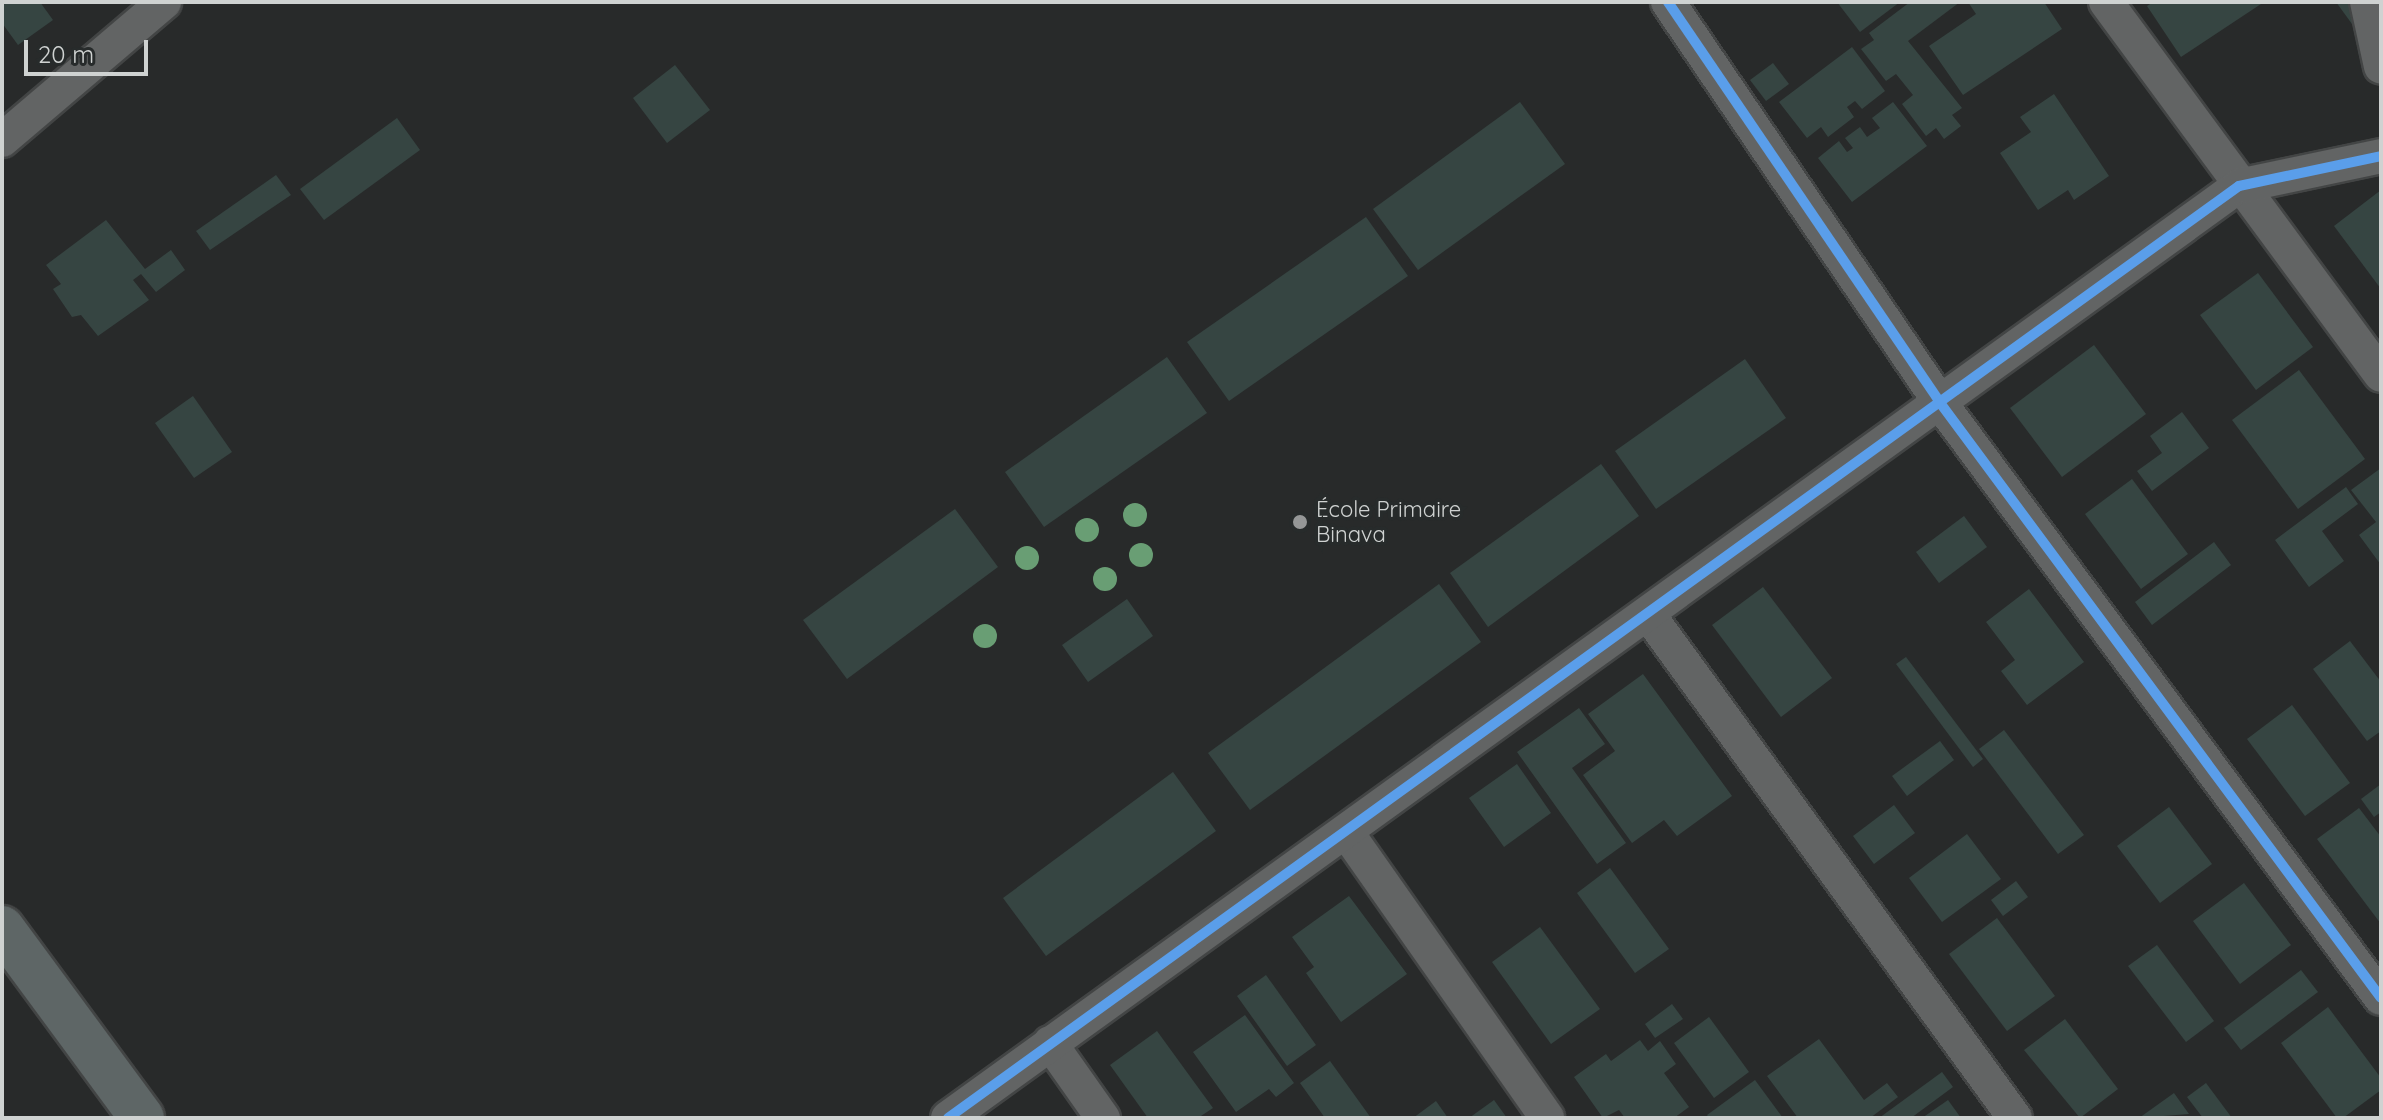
<!DOCTYPE html>
<meta charset="utf-8">
<style>
body{margin:0}
#map{position:relative;width:2383px;height:1120px;overflow:hidden;background:#282a2a;font-family:Quicksand,sans-serif}
div>[style]{position:absolute}
[style*='--x']{left:calc(var(--x)*1px);top:calc(var(--y)*1px);width:calc(var(--w)*1px);rotate:calc(var(--a)*1deg)}
.building>*{inset:0;background:#364542}
.roads{filter:drop-shadow(2px 0 #434545) drop-shadow(-2px 0 #434545) drop-shadow(0 2px #434545) drop-shadow(0 -2px #434545)}
.street>*{height:34px;margin:-17px;padding:0 17px;transform-origin:17px;border-radius:17px;background:#626464}
.secondary>*{height:44px;margin:-22px;padding:0 22px;transform-origin:22px;border-radius:22px;background:#5e6666}
.cycleway>*{height:10px;margin:-5px;padding:0 5px;transform-origin:5px;border-radius:5px;background:#5a9eea}
.trees>*{width:24px;height:24px;margin:-12px;border-radius:50%;background:#699e74}
.dots>*{width:22px;height:22px;translate:-50% -50%;box-sizing:border-box;border:4px solid #272b2b;border-radius:50%}
span{translate:-50% -50%;white-space:nowrap;text-align:center;line-height:1.15;-webkit-text-stroke:7px #272b2b;paint-order:stroke}
.poi-label{font-size:22px;color:#cfd2d1}
.left{translate:0 -50%;text-align:left}
.frame{position:absolute;inset:0;border:4px solid #cfd2d1;pointer-events:none}
.scale{position:absolute;left:24px;top:40px;width:124px;height:36px;box-sizing:border-box;border:4px solid #cfd2d1;border-top:0;padding-left:10px;font-size:24px;line-height:28px;white-space:nowrap;color:#cfd2d1;-webkit-text-stroke:6px #272b2b;paint-order:stroke}
</style>
<div id="map">
<div class="building">
<i style="clip-path:polygon(2px 2px,40px 2px,53px 20px,18px 45px,2px 23px)"></i>
<i style="clip-path:polygon(1837px 2px,1900px 2px,1860px 32px)"></i>
<i style="clip-path:polygon(1910px 2px,1960px 2px,1908px 41px,1962px 108px,1952px 115px,1961px 126px,1944px 139px,1936px 128px,1926px 136px,1902px 104px,1913px 95px,1896px 74px,1886px 81px,1861px 49px,1874px 40px,1869px 33px)"></i>
<i style="clip-path:polygon(1968px 2px,2044px 2px,2062px 29px,1963px 95px,1929px 46px,1976px 14px)"></i>
<i style="clip-path:polygon(2153px 2px,2264px 2px,2181px 57px,2147px 6px)"></i>
<i style="clip-path:polygon(2336px 2px,2371px 2px,2375px 8px,2352px 24px)"></i>
<i style="clip-path:polygon(1852px 47px,1885px 91px,1862px 109px,1855px 101px,1847px 107px,1854px 117px,1828px 137px,1821px 127px,1807px 138px,1779px 102px)"></i>
<i style="clip-path:polygon(1773px 63px,1789px 84px,1766px 101px,1750px 80px)"></i>
<i style="clip-path:polygon(675px 65px,710px 110px,667px 143px,633px 98px)"></i>
<i style="clip-path:polygon(2054px 94px,2109px 176px,2074px 200px,2068px 190px,2038px 210px,2000px 153px,2031px 132px,2020px 117px)"></i>
<i style="clip-path:polygon(1520px 102px,1565px 164px,1418px 270px,1373px 209px)"></i>
<i style="clip-path:polygon(1893px 102px,1927px 146px,1852px 202px,1818px 158px,1839px 141px,1847px 152px,1853px 148px,1845px 138px,1860px 127px,1867px 137px,1880px 128px,1872px 118px)"></i>
<i style="clip-path:polygon(397px 118px,420px 150px,324px 220px,300px 189px)"></i>
<i style="clip-path:polygon(276px 175px,291px 195px,210px 250px,196px 231px)"></i>
<i style="clip-path:polygon(2381px 190px,2381px 289px,2334px 226px)"></i>
<i style="clip-path:polygon(1366px 217px,1408px 276px,1229px 401px,1187px 342px)"></i>
<i style="clip-path:polygon(106px 220px,145px 269px,171px 250px,185px 270px,156px 292px,141px 274px,133px 280px,149px 300px,98px 336px,81px 315px,72px 317px,53px 289px,61px 284px,46px 265px)"></i>
<i style="clip-path:polygon(2258px 273px,2313px 347px,2256px 390px,2200px 315px)"></i>
<i style="clip-path:polygon(2094px 345px,2146px 414px,2062px 477px,2010px 408px)"></i>
<i style="clip-path:polygon(1167px 357px,1207px 413px,1044px 527px,1005px 472px)"></i>
<i style="clip-path:polygon(1745px 359px,1786px 418px,1656px 509px,1615px 451px)"></i>
<i style="clip-path:polygon(2299px 370px,2365px 459px,2298px 509px,2232px 420px)"></i>
<i style="clip-path:polygon(193px 396px,232px 452px,194px 478px,155px 423px)"></i>
<i style="clip-path:polygon(2182px 412px,2209px 448px,2152px 491px,2137px 471px,2162px 453px,2150px 436px)"></i>
<i style="clip-path:polygon(1601px 464px,1639px 516px,1488px 627px,1450px 573px)"></i>
<i style="clip-path:polygon(2381px 468px,2381px 565px,2359px 535px,2376px 522px,2351px 490px)"></i>
<i style="clip-path:polygon(2132px 479px,2188px 554px,2141px 589px,2085px 514px)"></i>
<i style="clip-path:polygon(2346px 487px,2358px 504px,2322px 531px,2344px 561px,2309px 587px,2275px 540px)"></i>
<i style="clip-path:polygon(955px 509px,998px 567px,847px 679px,803px 620px)"></i>
<i style="clip-path:polygon(1964px 516px,1987px 547px,1939px 583px,1916px 552px)"></i>
<i style="clip-path:polygon(2214px 542px,2231px 565px,2152px 625px,2135px 602px)"></i>
<i style="clip-path:polygon(1439px 584px,1481px 642px,1250px 810px,1208px 753px)"></i>
<i style="clip-path:polygon(1763px 587px,1832px 678px,1781px 717px,1712px 625px)"></i>
<i style="clip-path:polygon(2029px 589px,2084px 662px,2027px 705px,2001px 671px,2015px 660px,1986px 622px)"></i>
<i style="clip-path:polygon(1127px 599px,1153px 636px,1088px 682px,1062px 645px)"></i>
<i style="clip-path:polygon(2350px 641px,2381px 682px,2381px 731px,2367px 741px,2313px 669px)"></i>
<i style="clip-path:polygon(1906px 657px,1983px 759px,1973px 767px,1896px 664px)"></i>
<i style="clip-path:polygon(1643px 674px,1732px 796px,1677px 836px,1664px 820px,1632px 843px,1583px 775px,1615px 751px,1588px 714px)"></i>
<i style="clip-path:polygon(2292px 705px,2350px 783px,2305px 816px,2247px 739px)"></i>
<i style="clip-path:polygon(1579px 708px,1605px 744px,1572px 768px,1626px 843px,1597px 864px,1517px 752px)"></i>
<i style="clip-path:polygon(2004px 730px,2084px 835px,2058px 854px,1979px 749px)"></i>
<i style="clip-path:polygon(1940px 741px,1954px 760px,1907px 796px,1892px 776px)"></i>
<i style="clip-path:polygon(1517px 764px,1551px 813px,1504px 847px,1469px 798px)"></i>
<i style="clip-path:polygon(1173px 772px,1216px 831px,1046px 956px,1003px 898px)"></i>
<i style="clip-path:polygon(2381px 784px,2381px 812px,2374px 817px,2361px 799px)"></i>
<i style="clip-path:polygon(1894px 805px,1915px 833px,1874px 864px,1853px 836px)"></i>
<i style="clip-path:polygon(2169px 807px,2212px 864px,2160px 903px,2117px 846px)"></i>
<i style="clip-path:polygon(2359px 808px,2381px 837px,2381px 924px,2317px 839px)"></i>
<i style="clip-path:polygon(1967px 834px,2001px 879px,1942px 922px,1909px 878px)"></i>
<i style="clip-path:polygon(1610px 868px,1669px 949px,1635px 973px,1577px 893px)"></i>
<i style="clip-path:polygon(2016px 881px,2028px 897px,2003px 916px,1991px 900px)"></i>
<i style="clip-path:polygon(2244px 883px,2291px 945px,2240px 984px,2193px 921px)"></i>
<i style="clip-path:polygon(1349px 896px,1407px 974px,1341px 1022px,1306px 973px,1314px 967px,1292px 937px)"></i>
<i style="clip-path:polygon(1997px 918px,2055px 996px,2007px 1031px,1949px 954px)"></i>
<i style="clip-path:polygon(1540px 927px,1600px 1009px,1551px 1044px,1492px 962px)"></i>
<i style="clip-path:polygon(2157px 945px,2214px 1021px,2186px 1042px,2128px 966px)"></i>
<i style="clip-path:polygon(2301px 970px,2318px 992px,2241px 1050px,2224px 1028px)"></i>
<i style="clip-path:polygon(1266px 975px,1316px 1045px,1287px 1066px,1237px 996px)"></i>
<i style="clip-path:polygon(1672px 1004px,1683px 1019px,1655px 1038px,1645px 1024px)"></i>
<i style="clip-path:polygon(2328px 1007px,2381px 1078px,2381px 1090px,2343px 1118px,2337px 1118px,2281px 1043px)"></i>
<i style="clip-path:polygon(1245px 1015px,1294px 1083px,1276px 1097px,1269px 1089px,1236px 1112px,1193px 1052px)"></i>
<i style="clip-path:polygon(1709px 1017px,1749px 1072px,1714px 1098px,1674px 1043px)"></i>
<i style="clip-path:polygon(2065px 1019px,2118px 1089px,2080px 1118px,2024px 1050px)"></i>
<i style="clip-path:polygon(1157px 1031px,1213px 1108px,1198px 1118px,1148px 1118px,1110px 1065px)"></i>
<i style="clip-path:polygon(1819px 1039px,1864px 1100px,1887px 1083px,1898px 1097px,1870px 1118px,1798px 1118px,1767px 1076px)"></i>
<i style="clip-path:polygon(1640px 1040px,1648px 1051px,1660px 1041px,1676px 1064px,1664px 1073px,1689px 1107px,1674px 1118px,1625px 1118px,1619px 1110px,1603px 1118px,1574px 1077px,1606px 1054px,1611px 1061px)"></i>
<i style="clip-path:polygon(1330px 1061px,1371px 1118px,1325px 1118px,1300px 1083px)"></i>
<i style="clip-path:polygon(1942px 1072px,1953px 1087px,1911px 1118px,1879px 1118px)"></i>
<i style="clip-path:polygon(1755px 1080px,1783px 1118px,1709px 1118px,1707px 1115px)"></i>
<i style="clip-path:polygon(2206px 1083px,2232px 1118px,2203px 1118px,2187px 1097px)"></i>
<i style="clip-path:polygon(2174px 1093px,2189px 1114px,2139px 1118px)"></i>
<i style="clip-path:polygon(1494px 1100px,1507px 1118px,1469px 1118px)"></i>
<i style="clip-path:polygon(1948px 1100px,1961px 1118px,1922px 1118px)"></i>
<i style="clip-path:polygon(1436px 1101px,1448px 1118px,1413px 1118px)"></i>
</div>
<div class="roads">
<div class="street">
<i style="--x:1668;--y:2;--w:481;--a:55.8"></i>
<i style="--x:1938;--y:400;--w:744;--a:53.47"></i>
<i style="--x:2106;--y:2;--w:463;--a:53.6"></i>
<i style="--x:2367;--y:2;--w:66;--a:77.8"></i>
<i style="--x:2;--y:140;--w:213;--a:-40.4"></i>
<i style="--x:1648;--y:614;--w:623;--a:53.94"></i>
<i style="--x:1347;--y:833;--w:348;--a:54.9"></i>
<i style="--x:1050;--y:1043;--w:92;--a:54.8"></i>
<i style="--x:948;--y:1118;--w:1592;--a:-35.83"></i>
<i style="--x:2239;--y:186;--w:145;--a:-11.9"></i>
</div>
<div class="secondary">
<i style="--x:2;--y:928;--w:236;--a:53.6"></i>
</div>
</div>
<div class="cycleway">
<i style="--x:1668;--y:2;--w:481;--a:55.8"></i>
<i style="--x:1938;--y:400;--w:744;--a:53.47"></i>
<i style="--x:948;--y:1118;--w:1592;--a:-35.83"></i>
<i style="--x:2239;--y:186;--w:145;--a:-11.9"></i>
</div>
<div class="trees">
<i style="left:1135px;top:515px"></i>
<i style="left:1087px;top:530px"></i>
<i style="left:1141px;top:555px"></i>
<i style="left:1027px;top:558px"></i>
<i style="left:1105px;top:579px"></i>
<i style="left:985px;top:636px"></i>
</div>
<div class="dots">
<i style="left:1300px;top:522px;background:#959797"></i>
</div>
<div class="poi-label">
<span class="left" style="left:1316px;top:522px">École Primaire<br>Binava</span>
</div>
<div class="frame"></div>
<div class="scale">20 m</div>
</div>
